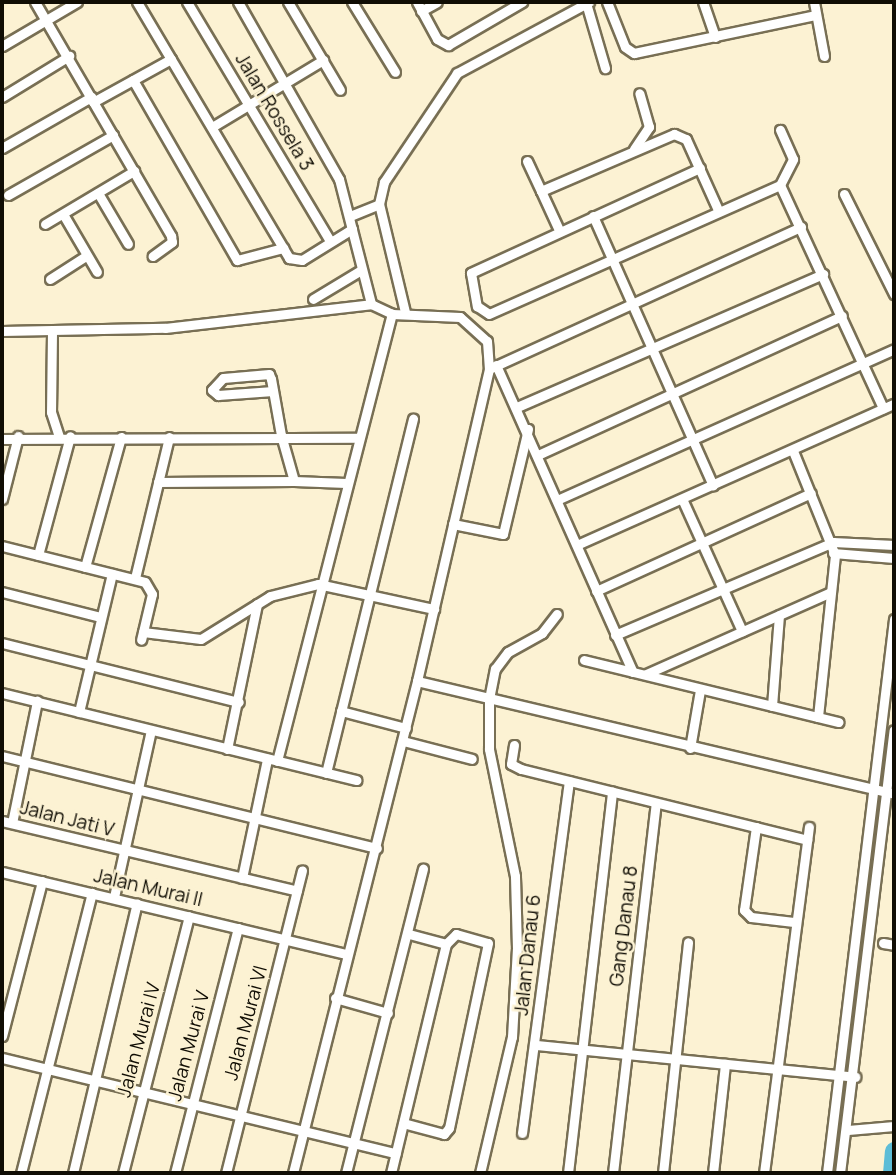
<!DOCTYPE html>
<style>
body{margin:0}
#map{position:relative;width:896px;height:1175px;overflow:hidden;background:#fcf2d3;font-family:Manrope,sans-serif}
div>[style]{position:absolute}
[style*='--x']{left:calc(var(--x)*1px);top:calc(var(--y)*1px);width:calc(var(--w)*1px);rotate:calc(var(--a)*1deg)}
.river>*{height:19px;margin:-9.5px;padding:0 9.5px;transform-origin:9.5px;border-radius:9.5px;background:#5dbdd7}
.roads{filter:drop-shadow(2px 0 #786f54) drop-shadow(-2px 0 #786f54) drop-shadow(0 2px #786f54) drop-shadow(0 -2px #786f54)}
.minor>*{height:9px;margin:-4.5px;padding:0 4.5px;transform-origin:4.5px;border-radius:4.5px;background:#fff}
span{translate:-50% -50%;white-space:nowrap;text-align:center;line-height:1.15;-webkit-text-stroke:5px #fcf2d3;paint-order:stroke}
.street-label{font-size:19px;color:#100d04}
.frame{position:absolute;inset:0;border:4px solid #100d04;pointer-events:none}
</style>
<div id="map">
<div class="river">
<i style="--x:892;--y:1173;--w:22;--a:-85"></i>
</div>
<div class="roads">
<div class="minor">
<i style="--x:35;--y:2;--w:271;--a:59.8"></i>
<i style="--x:171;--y:236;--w:6;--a:81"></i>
<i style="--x:172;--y:242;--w:24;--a:144"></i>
<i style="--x:137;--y:2;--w:298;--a:59.3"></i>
<i style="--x:289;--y:258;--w:13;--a:9"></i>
<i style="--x:302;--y:260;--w:59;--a:-31.8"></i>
<i style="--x:187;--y:2;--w:279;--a:59.1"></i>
<i style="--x:238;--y:2;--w:204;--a:60.3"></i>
<i style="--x:339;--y:179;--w:129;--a:75.6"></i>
<i style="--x:288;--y:2;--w:102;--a:59.4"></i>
<i style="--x:352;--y:2;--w:82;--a:58.4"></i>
<i style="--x:417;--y:2;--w:42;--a:61.6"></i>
<i style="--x:437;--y:39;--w:13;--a:29"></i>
<i style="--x:448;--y:45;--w:86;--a:-30.2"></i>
<i style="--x:607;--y:2;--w:48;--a:68.2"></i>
<i style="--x:625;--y:47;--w:11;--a:34"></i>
<i style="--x:634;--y:53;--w:186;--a:-11.8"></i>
<i style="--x:703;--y:2;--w:37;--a:71"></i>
<i style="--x:814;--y:2;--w:55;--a:79.5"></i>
<i style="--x:586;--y:3;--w:68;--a:73.7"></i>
<i style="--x:421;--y:11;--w:18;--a:-29"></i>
<i style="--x:2;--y:46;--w:87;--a:-30.4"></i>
<i style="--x:133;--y:80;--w:208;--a:60"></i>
<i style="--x:237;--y:260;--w:48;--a:-14.6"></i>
<i style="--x:2;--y:97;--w:79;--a:-31.5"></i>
<i style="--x:93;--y:102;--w:89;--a:-28.9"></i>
<i style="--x:212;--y:127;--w:130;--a:-31.1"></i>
<i style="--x:2;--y:148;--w:103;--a:-29.8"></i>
<i style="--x:634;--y:149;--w:27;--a:-56"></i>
<i style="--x:649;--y:127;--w:35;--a:-106"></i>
<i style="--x:527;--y:161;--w:33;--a:65"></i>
<i style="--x:700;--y:168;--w:252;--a:155.4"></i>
<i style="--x:471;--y:273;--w:34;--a:80"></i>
<i style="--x:477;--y:306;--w:14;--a:34"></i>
<i style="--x:489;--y:314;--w:318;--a:-23.9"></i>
<i style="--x:780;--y:185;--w:29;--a:-63"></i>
<i style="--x:793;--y:159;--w:32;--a:-114"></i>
<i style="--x:780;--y:185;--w:246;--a:65.2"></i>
<i style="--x:98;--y:193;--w:59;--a:59.5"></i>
<i style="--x:844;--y:194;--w:112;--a:63.4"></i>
<i style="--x:8;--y:195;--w:121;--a:-29.7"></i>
<i style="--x:63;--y:214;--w:67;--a:59.6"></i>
<i style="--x:350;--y:216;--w:31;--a:-22"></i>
<i style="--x:593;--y:216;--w:295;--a:66"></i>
<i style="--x:45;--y:224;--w:104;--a:-30.8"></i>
<i style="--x:559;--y:230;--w:43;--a:-114.8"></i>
<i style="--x:541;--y:191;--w:145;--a:-23.2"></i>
<i style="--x:674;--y:134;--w:13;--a:23"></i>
<i style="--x:686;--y:139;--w:78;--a:65.7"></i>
<i style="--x:50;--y:279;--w:43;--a:-32.6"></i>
<i style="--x:313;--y:299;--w:56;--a:-31.1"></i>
<i style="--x:405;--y:312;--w:111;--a:-103.5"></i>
<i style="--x:379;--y:204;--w:23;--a:-77"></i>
<i style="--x:384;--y:182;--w:131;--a:-56.2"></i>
<i style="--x:457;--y:73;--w:150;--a:-28.3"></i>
<i style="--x:2;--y:331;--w:163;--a:-1.1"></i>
<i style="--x:165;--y:328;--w:207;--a:-6.6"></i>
<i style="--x:371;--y:304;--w:23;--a:25"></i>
<i style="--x:392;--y:314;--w:68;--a:2.5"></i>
<i style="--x:460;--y:317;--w:36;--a:42"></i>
<i style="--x:487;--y:341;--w:28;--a:86"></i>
<i style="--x:489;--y:369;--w:320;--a:103"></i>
<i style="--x:417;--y:681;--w:507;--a:104.15"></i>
<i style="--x:52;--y:332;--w:80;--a:90.7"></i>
<i style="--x:51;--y:412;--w:25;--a:72"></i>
<i style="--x:496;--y:365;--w:336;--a:66"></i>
<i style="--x:489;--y:369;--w:343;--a:-24.5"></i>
<i style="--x:517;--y:407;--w:334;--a:-23.5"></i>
<i style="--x:2;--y:439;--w:355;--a:-0.2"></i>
<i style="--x:793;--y:451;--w:112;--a:68"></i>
<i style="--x:835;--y:555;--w:163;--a:96"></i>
<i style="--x:540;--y:454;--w:332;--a:-24.6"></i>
<i style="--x:294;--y:481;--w:52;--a:2.2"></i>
<i style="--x:158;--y:482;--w:136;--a:-0.4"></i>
<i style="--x:294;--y:481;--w:48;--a:-105.8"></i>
<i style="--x:281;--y:435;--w:57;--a:-100.1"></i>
<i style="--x:271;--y:379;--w:5;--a:-112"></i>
<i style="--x:269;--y:374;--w:46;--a:175"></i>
<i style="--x:223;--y:378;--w:16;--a:133"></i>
<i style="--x:212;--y:390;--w:8;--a:40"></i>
<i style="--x:218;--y:395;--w:55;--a:-4.2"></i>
<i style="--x:2;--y:499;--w:65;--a:-75.7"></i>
<i style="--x:557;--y:500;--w:369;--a:-24.1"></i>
<i style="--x:683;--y:501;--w:143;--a:65.6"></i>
<i style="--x:453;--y:524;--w:51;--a:11.3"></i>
<i style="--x:503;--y:534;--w:108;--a:-76.6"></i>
<i style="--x:579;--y:544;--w:345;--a:-24"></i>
<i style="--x:2;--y:546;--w:147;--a:14.1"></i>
<i style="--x:145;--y:582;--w:14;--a:60"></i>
<i style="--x:152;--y:594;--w:47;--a:103.4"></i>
<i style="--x:833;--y:553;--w:61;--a:4.7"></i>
<i style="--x:38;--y:555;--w:123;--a:-74.9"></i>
<i style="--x:85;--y:567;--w:135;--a:-74.5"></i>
<i style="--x:135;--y:578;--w:145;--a:-76.4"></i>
<i style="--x:596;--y:591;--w:236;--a:-24.5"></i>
<i style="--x:2;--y:592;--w:102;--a:14.2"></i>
<i style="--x:143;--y:632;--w:58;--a:6.9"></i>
<i style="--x:201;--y:639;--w:81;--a:-31.9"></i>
<i style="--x:270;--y:596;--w:49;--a:-14"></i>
<i style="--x:318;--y:584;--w:119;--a:12.2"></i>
<i style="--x:615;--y:635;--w:237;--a:-23.1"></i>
<i style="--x:833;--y:542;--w:61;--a:2.8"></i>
<i style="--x:2;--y:643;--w:244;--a:14"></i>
<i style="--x:584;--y:660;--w:262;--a:13.7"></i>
<i style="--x:646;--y:674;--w:202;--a:-23.9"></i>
<i style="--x:417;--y:681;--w:490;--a:13.3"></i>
<i style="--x:2;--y:693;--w:365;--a:13.8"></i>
<i style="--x:772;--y:706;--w:91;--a:-85.6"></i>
<i style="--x:341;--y:711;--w:67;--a:14.7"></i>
<i style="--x:79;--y:712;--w:142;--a:-76.6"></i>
<i style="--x:403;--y:741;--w:71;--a:14.6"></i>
<i style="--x:514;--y:745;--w:19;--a:99"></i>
<i style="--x:511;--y:764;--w:11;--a:27"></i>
<i style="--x:521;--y:769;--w:295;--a:13.9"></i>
<i style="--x:690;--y:748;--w:59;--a:-80.2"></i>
<i style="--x:227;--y:749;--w:148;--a:-78.3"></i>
<i style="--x:2;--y:756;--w:386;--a:13.8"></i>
<i style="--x:277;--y:761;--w:462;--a:-75.6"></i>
<i style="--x:326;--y:773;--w:365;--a:-76.2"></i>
<i style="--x:2;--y:821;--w:303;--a:13.3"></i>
<i style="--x:12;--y:823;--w:125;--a:-78.4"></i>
<i style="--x:756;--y:827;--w:84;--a:98.2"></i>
<i style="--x:744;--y:910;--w:10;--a:45"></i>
<i style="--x:751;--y:917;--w:43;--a:6.6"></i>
<i style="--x:2;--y:872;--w:354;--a:13.4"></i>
<i style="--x:242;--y:878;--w:122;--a:-78.1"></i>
<i style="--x:114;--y:897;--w:171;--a:-77.5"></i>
<i style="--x:409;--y:934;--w:38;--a:15"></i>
<i style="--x:883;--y:943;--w:11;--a:10"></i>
<i style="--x:335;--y:998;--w:55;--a:15.8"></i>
<i style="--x:2;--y:1036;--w:160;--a:-75.5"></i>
<i style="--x:536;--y:1045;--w:321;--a:5.7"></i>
<i style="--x:2;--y:1058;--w:405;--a:13.6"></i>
<i style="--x:848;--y:1130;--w:46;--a:-5"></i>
<i style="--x:522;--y:1133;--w:355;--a:-82.4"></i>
<i style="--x:21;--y:1173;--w:289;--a:-75.8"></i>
<i style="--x:73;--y:1173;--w:277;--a:-76.7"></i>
<i style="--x:123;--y:1173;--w:265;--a:-75.6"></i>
<i style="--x:175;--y:1173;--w:253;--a:-75.6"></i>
<i style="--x:226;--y:1173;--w:312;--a:-75.9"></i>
<i style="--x:346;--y:1173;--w:314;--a:-75.8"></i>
<i style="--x:391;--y:1173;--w:236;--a:-76.5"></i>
<i style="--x:446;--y:944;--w:14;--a:-45"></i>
<i style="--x:456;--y:934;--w:33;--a:16"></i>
<i style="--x:488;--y:943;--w:189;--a:101.9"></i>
<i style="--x:449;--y:1128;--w:8;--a:130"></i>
<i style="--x:444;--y:1134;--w:42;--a:-165"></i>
<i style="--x:480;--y:1173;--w:140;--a:-76.8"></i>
<i style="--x:512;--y:1037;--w:89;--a:-86.8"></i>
<i style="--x:517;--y:948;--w:72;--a:-91.6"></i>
<i style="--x:515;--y:876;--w:130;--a:-101.6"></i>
<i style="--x:489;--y:749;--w:50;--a:-90"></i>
<i style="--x:489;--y:699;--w:31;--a:-79"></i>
<i style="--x:495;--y:669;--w:21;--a:-53"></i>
<i style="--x:508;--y:652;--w:39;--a:-29"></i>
<i style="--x:542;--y:633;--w:24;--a:-52"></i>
<i style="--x:568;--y:1173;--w:384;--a:-83.4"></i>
<i style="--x:613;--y:1173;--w:372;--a:-83.4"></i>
<i style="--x:663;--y:1173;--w:232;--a:-83.8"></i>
<i style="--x:713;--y:1173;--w:110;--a:-83.7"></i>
<i style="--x:764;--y:1173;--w:349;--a:-82.6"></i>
<i style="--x:827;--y:1173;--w:558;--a:-83.1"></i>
<i style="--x:840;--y:1173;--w:446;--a:-83.1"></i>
</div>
</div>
<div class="street-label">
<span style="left:274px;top:112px;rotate:59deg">Jalan Rossela 3</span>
<span style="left:67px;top:819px;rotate:14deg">Jalan Jati V</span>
<span style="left:148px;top:888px;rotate:13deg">Jalan Murai II</span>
<span style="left:624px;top:926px;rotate:-83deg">Gang Danau 8</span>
<span style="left:528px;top:955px;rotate:-84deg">Jalan Danau 6</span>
<span style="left:246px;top:1023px;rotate:-75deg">Jalan Murai VI</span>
<span style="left:139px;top:1040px;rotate:-75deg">Jalan Murai IV</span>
<span style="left:189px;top:1046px;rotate:-75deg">Jalan Murai V</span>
</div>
<div class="frame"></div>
</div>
